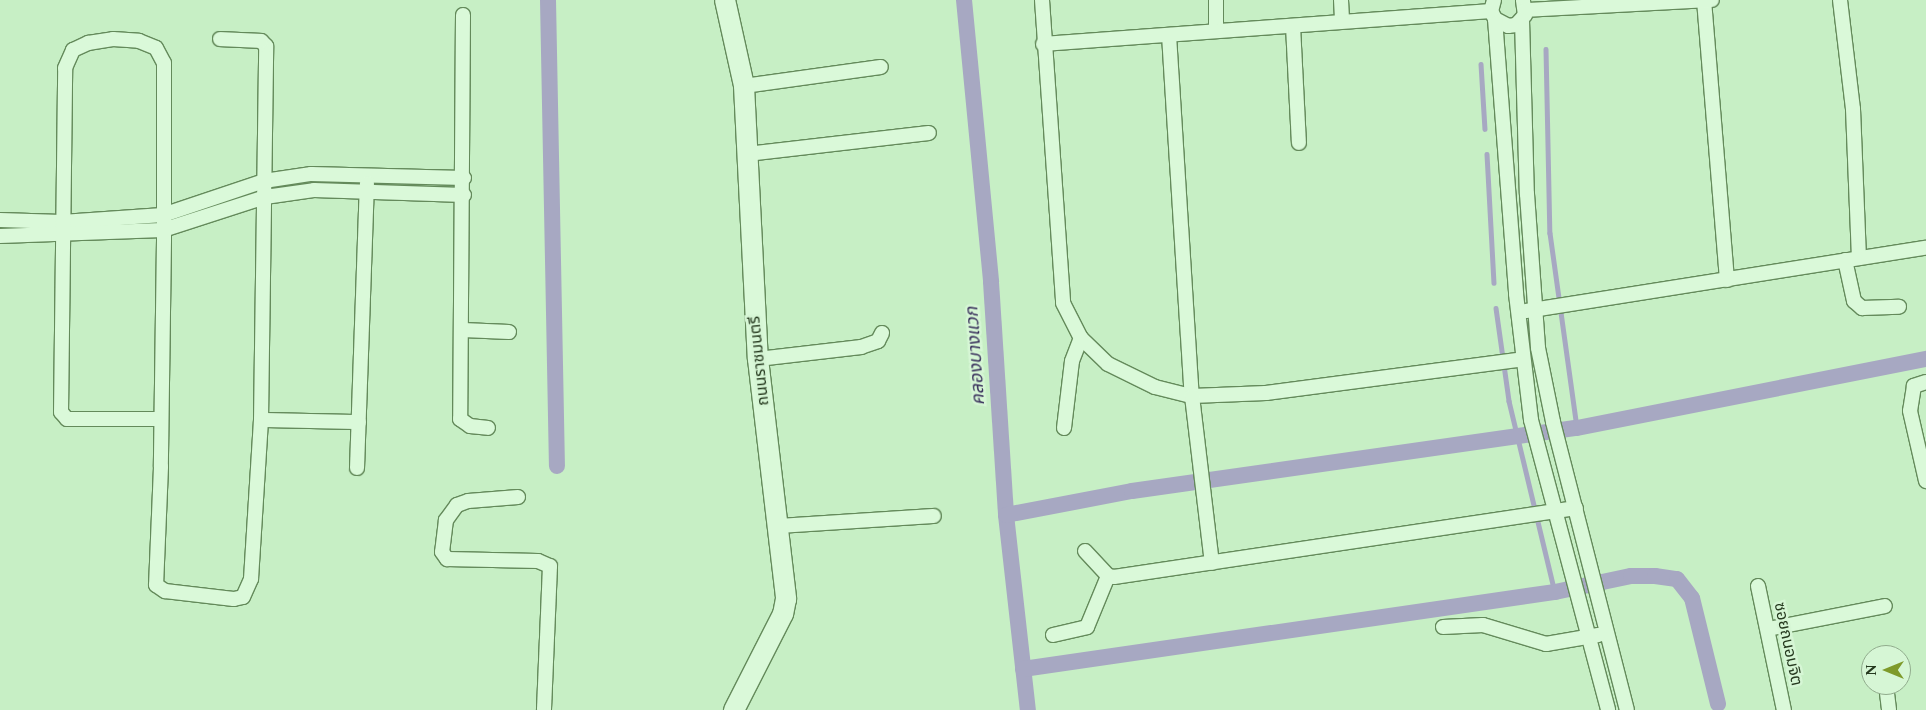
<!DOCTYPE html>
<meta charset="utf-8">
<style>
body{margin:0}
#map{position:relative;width:1926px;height:710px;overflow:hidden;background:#c7efc5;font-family:Spectral,"Noto Sans Thai",serif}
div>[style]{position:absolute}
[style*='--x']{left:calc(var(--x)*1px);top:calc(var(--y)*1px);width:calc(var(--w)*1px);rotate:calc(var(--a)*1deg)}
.stream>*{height:4.5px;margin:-2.25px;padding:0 2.25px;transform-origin:2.25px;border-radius:2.25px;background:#a7a8c2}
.canal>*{height:16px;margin:-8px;padding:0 8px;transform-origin:8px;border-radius:8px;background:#a7a8c2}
.roads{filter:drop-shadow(1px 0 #648a5b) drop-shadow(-1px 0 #648a5b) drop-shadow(0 1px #648a5b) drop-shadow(0 -1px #648a5b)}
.street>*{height:14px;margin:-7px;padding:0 7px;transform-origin:7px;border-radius:7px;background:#daf9d9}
.secondary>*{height:20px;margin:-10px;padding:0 10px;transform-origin:10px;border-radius:10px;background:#daf9d9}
span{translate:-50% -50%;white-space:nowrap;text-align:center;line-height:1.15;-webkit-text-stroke:5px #d6f6d5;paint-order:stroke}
.street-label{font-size:16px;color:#263a1f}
.water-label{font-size:18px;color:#372e5a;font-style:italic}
.north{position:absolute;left:1861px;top:645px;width:50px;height:50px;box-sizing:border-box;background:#d6f6d5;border:1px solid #90ab8c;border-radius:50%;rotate:270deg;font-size:14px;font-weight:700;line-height:20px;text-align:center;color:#263a1f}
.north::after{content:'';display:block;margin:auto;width:18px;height:22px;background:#7e9a2a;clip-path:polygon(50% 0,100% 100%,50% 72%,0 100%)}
</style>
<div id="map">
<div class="stream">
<i style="--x:1546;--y:49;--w:184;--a:88.8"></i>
<i style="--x:1550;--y:233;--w:197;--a:82.1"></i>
<i style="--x:1481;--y:64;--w:65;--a:86.5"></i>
<i style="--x:1487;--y:154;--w:129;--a:86.9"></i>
<i style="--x:1496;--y:308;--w:94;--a:82"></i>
<i style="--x:1509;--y:401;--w:196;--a:76.5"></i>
</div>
<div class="canal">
<i style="--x:548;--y:0;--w:466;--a:88.9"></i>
<i style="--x:964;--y:0;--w:283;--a:84.5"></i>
<i style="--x:991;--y:282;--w:233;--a:86.3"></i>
<i style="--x:1006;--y:515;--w:196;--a:83.6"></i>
<i style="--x:1006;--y:515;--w:128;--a:-10.8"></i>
<i style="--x:1132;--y:491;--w:449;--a:-8.1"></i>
<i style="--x:1577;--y:428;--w:356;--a:-11.2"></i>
<i style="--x:1023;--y:669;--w:538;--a:-8.24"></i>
<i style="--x:1555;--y:592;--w:78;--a:-11.9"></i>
<i style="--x:1631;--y:576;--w:24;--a:0"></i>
<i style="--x:1655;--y:576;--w:22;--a:8"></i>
<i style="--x:1677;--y:579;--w:24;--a:52"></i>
<i style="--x:1692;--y:598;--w:109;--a:76.2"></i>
</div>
<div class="roads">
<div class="street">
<i style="--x:1042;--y:0;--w:304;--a:86"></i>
<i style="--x:1063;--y:303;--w:39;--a:63"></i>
<i style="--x:1081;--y:338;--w:37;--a:44"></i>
<i style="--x:1108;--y:364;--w:52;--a:26.1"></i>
<i style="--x:1155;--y:387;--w:38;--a:14"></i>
<i style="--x:1192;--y:396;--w:74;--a:-2.3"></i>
<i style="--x:1266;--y:393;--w:259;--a:-7.5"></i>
<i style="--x:1216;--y:0;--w:31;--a:90"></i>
<i style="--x:1341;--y:0;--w:21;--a:87"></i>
<i style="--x:1494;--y:0;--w:11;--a:105"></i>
<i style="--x:1491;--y:11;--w:9;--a:63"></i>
<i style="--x:1495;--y:19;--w:15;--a:28"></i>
<i style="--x:1508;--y:26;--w:8;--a:-7"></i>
<i style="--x:1516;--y:25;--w:13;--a:-48"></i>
<i style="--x:1525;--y:15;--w:15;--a:-98"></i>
<i style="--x:1704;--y:0;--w:281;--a:85.3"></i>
<i style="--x:1840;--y:0;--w:110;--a:83.2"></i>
<i style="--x:1853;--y:109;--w:149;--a:87.7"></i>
<i style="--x:1526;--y:10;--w:186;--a:-3.1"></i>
<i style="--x:463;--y:15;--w:404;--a:90.4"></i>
<i style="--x:460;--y:419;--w:12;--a:35"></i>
<i style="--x:470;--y:426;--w:18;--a:6"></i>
<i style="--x:1495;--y:19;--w:276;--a:85.6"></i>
<i style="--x:1516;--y:294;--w:127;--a:83.2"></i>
<i style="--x:1531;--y:420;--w:300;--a:75.1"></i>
<i style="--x:1522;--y:20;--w:174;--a:88.4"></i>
<i style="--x:1527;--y:194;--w:154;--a:85.9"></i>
<i style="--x:1538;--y:348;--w:76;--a:78.5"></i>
<i style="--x:1553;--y:422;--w:297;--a:75.6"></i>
<i style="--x:1293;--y:26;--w:117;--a:87.1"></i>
<i style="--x:1169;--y:35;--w:362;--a:86.4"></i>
<i style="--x:1192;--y:396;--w:168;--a:83.2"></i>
<i style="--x:1043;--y:44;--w:449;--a:-4.2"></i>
<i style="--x:744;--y:86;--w:138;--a:-7.9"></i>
<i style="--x:747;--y:154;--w:183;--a:-6.6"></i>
<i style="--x:0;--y:220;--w:62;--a:1.8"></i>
<i style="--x:62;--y:222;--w:101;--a:-4"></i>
<i style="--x:163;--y:215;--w:107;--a:-18.6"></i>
<i style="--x:264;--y:181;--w:48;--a:-8.5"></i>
<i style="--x:311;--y:174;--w:153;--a:1.5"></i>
<i style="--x:0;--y:236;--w:163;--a:-2.1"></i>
<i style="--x:163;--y:230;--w:107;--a:-17.9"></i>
<i style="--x:265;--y:197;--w:49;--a:-8.1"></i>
<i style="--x:314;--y:190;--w:150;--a:1.9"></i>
<i style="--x:1845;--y:260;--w:42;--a:77.6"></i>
<i style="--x:1854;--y:301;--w:11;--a:41"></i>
<i style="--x:1862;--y:308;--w:37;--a:-2"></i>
<i style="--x:1526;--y:311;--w:405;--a:-9"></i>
<i style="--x:463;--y:330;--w:46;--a:2.5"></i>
<i style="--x:758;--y:359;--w:104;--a:-6.6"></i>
<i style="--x:861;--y:347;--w:18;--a:-19"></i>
<i style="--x:878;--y:341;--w:9;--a:-63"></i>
<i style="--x:1926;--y:382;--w:13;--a:162"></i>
<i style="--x:1914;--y:386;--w:25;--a:99"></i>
<i style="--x:1910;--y:411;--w:72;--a:77.1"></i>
<i style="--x:161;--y:419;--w:94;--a:180"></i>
<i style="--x:67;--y:419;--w:9;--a:-131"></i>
<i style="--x:61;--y:412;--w:344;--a:-89.3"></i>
<i style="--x:65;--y:68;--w:20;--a:-66"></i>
<i style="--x:73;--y:50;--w:17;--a:-25"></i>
<i style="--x:88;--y:43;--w:25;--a:-9"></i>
<i style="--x:113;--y:39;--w:26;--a:4"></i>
<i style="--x:139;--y:41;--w:18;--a:22"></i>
<i style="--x:156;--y:48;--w:17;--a:62"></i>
<i style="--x:164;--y:63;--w:177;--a:90"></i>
<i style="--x:164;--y:240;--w:227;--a:90.8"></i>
<i style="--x:161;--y:467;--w:118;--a:92.4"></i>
<i style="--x:156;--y:585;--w:11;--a:34"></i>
<i style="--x:165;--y:591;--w:69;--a:6.6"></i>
<i style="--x:234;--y:599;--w:9;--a:-13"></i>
<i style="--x:243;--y:597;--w:20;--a:-66"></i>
<i style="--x:251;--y:579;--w:159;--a:-86.4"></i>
<i style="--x:261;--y:420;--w:374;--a:-89.2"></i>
<i style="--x:266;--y:46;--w:7;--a:-135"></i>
<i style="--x:261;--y:41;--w:41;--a:-177.2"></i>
<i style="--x:261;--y:420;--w:98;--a:1.2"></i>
<i style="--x:1064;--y:428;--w:67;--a:-83.2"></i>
<i style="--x:1072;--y:361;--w:25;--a:-69"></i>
<i style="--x:357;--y:468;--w:285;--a:-88"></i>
<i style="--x:518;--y:497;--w:50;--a:175.4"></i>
<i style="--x:468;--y:501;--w:12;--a:160"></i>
<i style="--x:457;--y:505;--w:19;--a:126"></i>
<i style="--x:446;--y:520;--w:32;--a:97"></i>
<i style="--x:442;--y:552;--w:9;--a:54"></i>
<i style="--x:447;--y:559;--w:91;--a:1.3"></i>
<i style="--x:538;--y:561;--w:13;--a:23"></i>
<i style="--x:550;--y:566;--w:144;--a:92.4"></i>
<i style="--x:778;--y:526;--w:156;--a:-3.7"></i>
<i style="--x:1085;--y:551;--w:34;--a:47"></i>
<i style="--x:1108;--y:576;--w:6;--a:9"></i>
<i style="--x:1114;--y:577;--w:467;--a:-8.5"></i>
<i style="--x:1758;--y:586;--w:127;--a:78.2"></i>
<i style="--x:1443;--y:627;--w:40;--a:-2.9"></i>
<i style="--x:1483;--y:625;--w:66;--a:16.8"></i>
<i style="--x:1546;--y:644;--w:53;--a:-9.8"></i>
<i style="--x:1768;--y:629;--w:119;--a:-11.1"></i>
<i style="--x:1053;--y:635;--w:35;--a:-13"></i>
<i style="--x:1087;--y:627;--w:55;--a:-67.6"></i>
<i style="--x:1886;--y:685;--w:25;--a:83"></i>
</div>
<div class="secondary">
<i style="--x:725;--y:0;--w:88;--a:77.5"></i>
<i style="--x:744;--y:86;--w:273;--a:87.1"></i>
<i style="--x:758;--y:359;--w:242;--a:83.3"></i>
<i style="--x:786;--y:599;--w:15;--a:101"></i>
<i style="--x:783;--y:614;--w:108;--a:117"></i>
</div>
</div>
<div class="street-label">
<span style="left:759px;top:361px;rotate:-96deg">ถนนราชมนตรี</span>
<span style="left:1788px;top:644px;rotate:78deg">ซอยถนอมจิต</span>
</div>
<div class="water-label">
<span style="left:976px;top:356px;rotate:-94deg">คลองบางแวก</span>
</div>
<div class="north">N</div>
</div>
